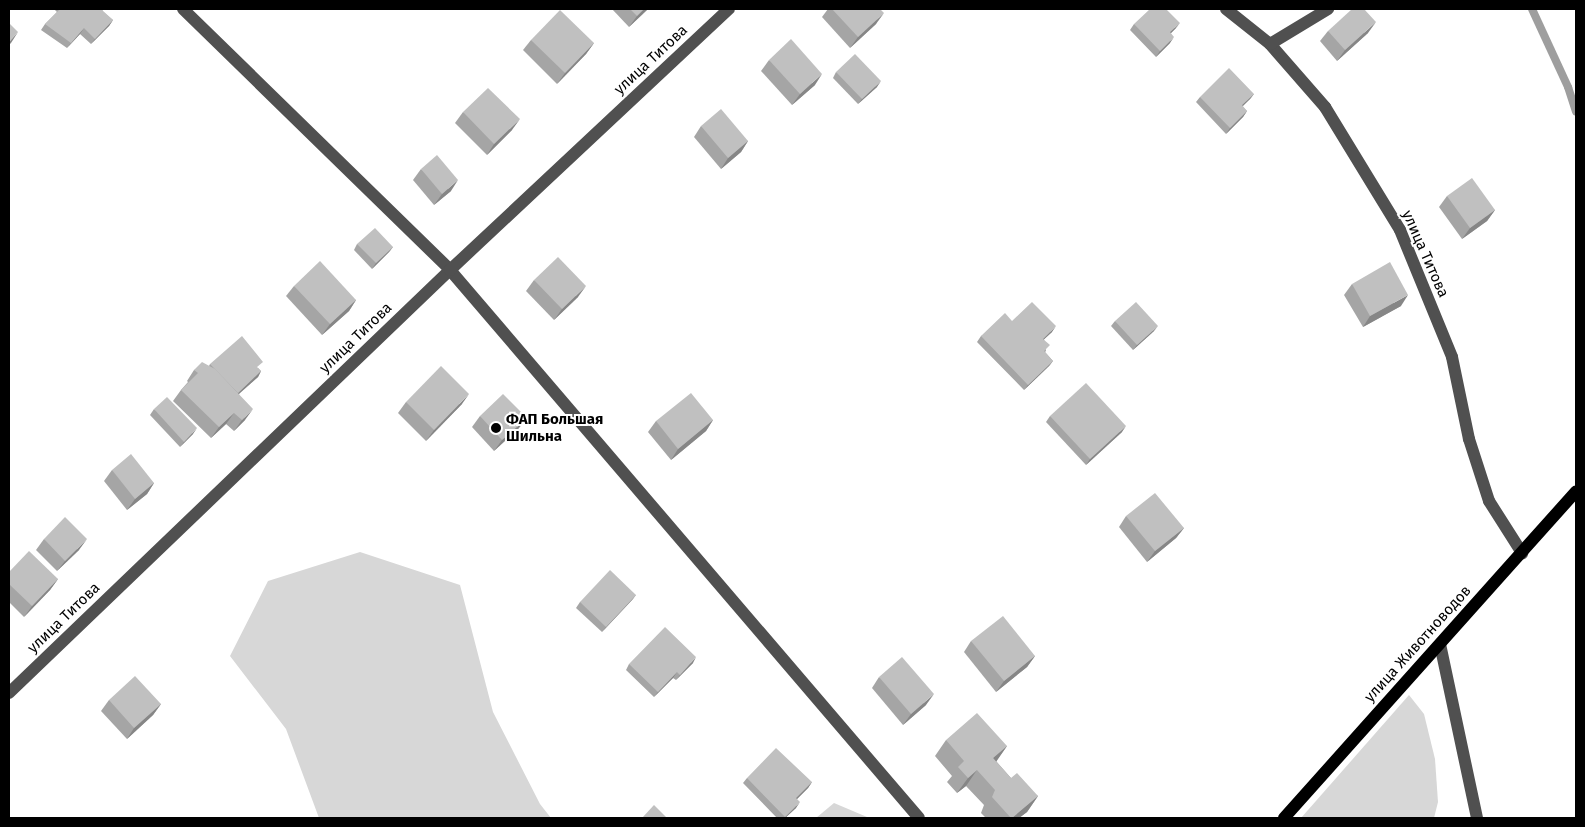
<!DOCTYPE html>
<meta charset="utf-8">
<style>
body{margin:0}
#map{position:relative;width:1585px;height:827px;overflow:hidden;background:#fff;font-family:"Fira Sans",sans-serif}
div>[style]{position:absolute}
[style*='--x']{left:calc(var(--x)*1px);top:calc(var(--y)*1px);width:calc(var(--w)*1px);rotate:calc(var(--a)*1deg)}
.green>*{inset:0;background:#d7d7d7}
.stream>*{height:8px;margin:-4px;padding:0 4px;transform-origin:4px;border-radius:4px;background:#9e9e9e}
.minor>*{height:12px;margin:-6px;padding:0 6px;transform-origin:6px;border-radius:6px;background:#505050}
.major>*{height:12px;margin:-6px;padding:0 6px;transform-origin:6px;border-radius:6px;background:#000}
.wall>*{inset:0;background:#a5a5a5}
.shaded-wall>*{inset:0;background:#868686}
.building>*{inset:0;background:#c0c0c0}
.dots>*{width:14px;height:14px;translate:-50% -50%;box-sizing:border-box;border:2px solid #fff;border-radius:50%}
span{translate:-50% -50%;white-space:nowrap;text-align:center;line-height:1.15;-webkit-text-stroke:4px #fff;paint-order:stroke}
.street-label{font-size:15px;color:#000}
.poi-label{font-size:15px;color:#000;font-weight:700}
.left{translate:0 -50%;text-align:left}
.frame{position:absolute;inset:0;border:10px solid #000;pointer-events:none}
</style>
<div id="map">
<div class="green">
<i style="clip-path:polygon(360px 552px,460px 585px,493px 712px,540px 804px,551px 818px,319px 818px,286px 729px,230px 656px,268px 581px)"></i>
<i style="clip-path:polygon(1409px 695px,1424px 714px,1435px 759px,1438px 802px,1434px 818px,1301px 818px)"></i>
<i style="clip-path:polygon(834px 803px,867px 817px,867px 818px,816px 818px)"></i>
</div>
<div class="stream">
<i style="--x:1532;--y:9;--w:86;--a:65.2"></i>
<i style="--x:1568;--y:87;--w:26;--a:72"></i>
</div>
<div class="minor">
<i style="--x:183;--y:9;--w:373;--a:44.3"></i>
<i style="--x:450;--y:270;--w:721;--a:49.44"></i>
<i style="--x:1226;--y:9;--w:56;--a:38.5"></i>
<i style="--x:1270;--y:44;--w:84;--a:48.9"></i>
<i style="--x:1325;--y:107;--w:144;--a:58.6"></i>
<i style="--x:1400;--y:230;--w:137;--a:67.7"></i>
<i style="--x:1452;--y:357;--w:84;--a:78.3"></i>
<i style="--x:1469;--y:439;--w:65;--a:72.1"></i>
<i style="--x:1489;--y:501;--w:62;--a:57.6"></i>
<i style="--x:1270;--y:44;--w:68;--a:-31.1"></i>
<i style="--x:1440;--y:644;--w:178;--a:78"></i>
<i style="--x:9;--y:693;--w:611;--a:-43.81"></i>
<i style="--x:450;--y:270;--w:382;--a:-43.1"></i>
</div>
<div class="major">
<i style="--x:1284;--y:818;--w:438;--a:-48.2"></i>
</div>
<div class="wall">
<i style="clip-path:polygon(54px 9px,104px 9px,102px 11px,113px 20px,109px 26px,91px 44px,80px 34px,67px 48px,41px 30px,45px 24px,57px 12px)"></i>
<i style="clip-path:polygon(612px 9px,648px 9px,629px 27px)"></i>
<i style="clip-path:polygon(828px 9px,880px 9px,876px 24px,850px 48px,822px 17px)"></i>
<i style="clip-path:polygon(1134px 24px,1176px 28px,1171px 33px,1170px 43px,1156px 57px,1130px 30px)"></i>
<i style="clip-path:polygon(1328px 31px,1368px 33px,1337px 61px,1320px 41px)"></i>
<i style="clip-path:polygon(531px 40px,594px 43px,586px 54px,557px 84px,523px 50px)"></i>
<i style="clip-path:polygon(769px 60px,815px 85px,792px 105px,761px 71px)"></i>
<i style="clip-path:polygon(836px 72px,877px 87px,858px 104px,833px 78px)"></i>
<i style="clip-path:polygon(1254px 94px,1250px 99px,1242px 106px,1247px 111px,1243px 117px,1226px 134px,1196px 102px,1200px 97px)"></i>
<i style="clip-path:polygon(463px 112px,512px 130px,487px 155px,455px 123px)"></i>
<i style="clip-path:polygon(701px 126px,748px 141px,741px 152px,721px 169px,694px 137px)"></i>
<i style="clip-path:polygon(421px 169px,451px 191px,434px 205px,413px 180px)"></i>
<i style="clip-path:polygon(1447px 196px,1495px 210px,1487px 221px,1462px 239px,1439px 207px)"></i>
<i style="clip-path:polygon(357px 244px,393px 247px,389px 252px,372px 269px,354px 250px)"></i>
<i style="clip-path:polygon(534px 280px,578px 297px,554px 320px,526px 291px)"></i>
<i style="clip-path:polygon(1352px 284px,1401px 306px,1363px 327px,1344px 295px)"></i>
<i style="clip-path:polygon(294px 286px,356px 300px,349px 311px,322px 335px,286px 296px)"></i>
<i style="clip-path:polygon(1012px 321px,1052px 332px,1044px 339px,1046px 351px,1045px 352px,1053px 361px,1049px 366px,1024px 390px,977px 342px,981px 336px)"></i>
<i style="clip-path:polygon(1115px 321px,1154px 331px,1133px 350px,1111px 326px)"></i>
<i style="clip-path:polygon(210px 364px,258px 368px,261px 371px,258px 377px,239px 394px,245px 420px,234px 431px,226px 424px,211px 438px,173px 401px,181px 390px,188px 382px,187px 381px,194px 370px,209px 366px)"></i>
<i style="clip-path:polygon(406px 402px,462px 404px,426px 441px,398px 413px)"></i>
<i style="clip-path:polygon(154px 409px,193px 434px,180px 447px,150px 415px)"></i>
<i style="clip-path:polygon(480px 416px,519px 428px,494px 451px,472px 427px)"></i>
<i style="clip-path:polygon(1050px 416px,1122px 432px,1086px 465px,1046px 422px)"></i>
<i style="clip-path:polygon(713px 420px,706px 431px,671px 460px,648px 432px,656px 421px)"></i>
<i style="clip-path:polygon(112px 470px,154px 483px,147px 494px,127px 510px,104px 481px)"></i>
<i style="clip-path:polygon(1126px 516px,1184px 528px,1176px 538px,1147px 562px,1119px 527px)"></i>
<i style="clip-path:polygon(44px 539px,79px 550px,57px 571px,36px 550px)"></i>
<i style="clip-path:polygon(9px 572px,58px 579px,50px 590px,24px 617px,9px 602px)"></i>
<i style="clip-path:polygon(636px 595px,632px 600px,602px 632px,576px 608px,580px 602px)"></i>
<i style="clip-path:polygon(971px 641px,1035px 656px,1027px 667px,996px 692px,964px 652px)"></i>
<i style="clip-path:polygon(693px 663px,676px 680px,673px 678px,654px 697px,626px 670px,629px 664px)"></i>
<i style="clip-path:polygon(879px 677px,926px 705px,903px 725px,872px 688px)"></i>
<i style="clip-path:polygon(109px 700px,161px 704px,153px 715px,127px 739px,101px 711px)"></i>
<i style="clip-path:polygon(946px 740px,1007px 746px,996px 761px,1011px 778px,1038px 796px,1027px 812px,1019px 818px,986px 818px,981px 813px,984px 805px,966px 786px,957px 793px,947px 782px,952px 776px,935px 756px)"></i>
<i style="clip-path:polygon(747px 778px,812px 782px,808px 788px,797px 799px,796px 808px,785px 818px,777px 818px,743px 783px)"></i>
</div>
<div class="shaded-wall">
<i style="clip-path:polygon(644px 9px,648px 9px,629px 27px,637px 16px)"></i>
<i style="clip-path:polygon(884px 13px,876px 24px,850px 48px,858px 37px)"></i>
<i style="clip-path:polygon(113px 20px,109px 26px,91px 44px,95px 39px)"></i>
<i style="clip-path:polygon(1376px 22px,1368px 33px,1337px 61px,1345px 50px)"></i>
<i style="clip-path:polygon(1180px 23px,1176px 28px,1166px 38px,1170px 32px)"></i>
<i style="clip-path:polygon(84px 28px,80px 34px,67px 48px,71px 43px)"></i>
<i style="clip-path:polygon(18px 32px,11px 43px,9px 45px,9px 42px)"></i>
<i style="clip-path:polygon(1174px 37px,1170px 43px,1156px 57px,1160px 51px)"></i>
<i style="clip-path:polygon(594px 43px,586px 54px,557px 84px,565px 73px)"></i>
<i style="clip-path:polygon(822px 74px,815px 85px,792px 105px,800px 94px)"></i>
<i style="clip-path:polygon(881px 81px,877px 87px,858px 104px,862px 99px)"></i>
<i style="clip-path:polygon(1254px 94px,1250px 99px,1238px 111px,1242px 105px)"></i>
<i style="clip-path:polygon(1247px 111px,1243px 117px,1226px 134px,1230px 128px)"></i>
<i style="clip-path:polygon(520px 119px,512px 130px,487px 155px,494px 144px)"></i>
<i style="clip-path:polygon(748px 141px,741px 152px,721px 169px,728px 158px)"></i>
<i style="clip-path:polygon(458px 180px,451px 191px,434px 205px,442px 194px)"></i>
<i style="clip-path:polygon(1495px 210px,1487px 221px,1462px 239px,1470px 228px)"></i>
<i style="clip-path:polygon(393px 247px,389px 252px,372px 269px,376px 263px)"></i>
<i style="clip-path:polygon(586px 286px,578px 297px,554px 320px,562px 309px)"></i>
<i style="clip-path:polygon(1408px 295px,1401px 306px,1363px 327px,1370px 316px)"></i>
<i style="clip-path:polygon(356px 300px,349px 311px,322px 335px,330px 324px)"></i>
<i style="clip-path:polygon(1056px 326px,1052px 332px,1039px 344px,1043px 339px)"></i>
<i style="clip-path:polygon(1158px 326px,1154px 331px,1133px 350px,1137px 345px)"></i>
<i style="clip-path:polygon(1053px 361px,1049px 366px,1024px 390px,1028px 385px)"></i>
<i style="clip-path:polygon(261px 371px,258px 377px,234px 398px,238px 393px)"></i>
<i style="clip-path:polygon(469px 394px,462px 404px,426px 441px,434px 430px)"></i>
<i style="clip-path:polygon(253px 409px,245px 420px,234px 431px,242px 420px)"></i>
<i style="clip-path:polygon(234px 413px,226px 424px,211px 438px,219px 427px)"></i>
<i style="clip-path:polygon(527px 418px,519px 428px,494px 451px,502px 440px)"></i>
<i style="clip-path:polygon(713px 420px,706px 431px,671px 460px,678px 449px)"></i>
<i style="clip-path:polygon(1126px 426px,1122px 432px,1086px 465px,1090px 459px)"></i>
<i style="clip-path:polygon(197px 428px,193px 434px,180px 447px,184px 442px)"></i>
<i style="clip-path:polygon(154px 483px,147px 494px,127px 510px,135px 499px)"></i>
<i style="clip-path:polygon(1184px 528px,1176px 538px,1147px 562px,1155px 551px)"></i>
<i style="clip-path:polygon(87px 539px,79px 550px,57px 571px,65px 561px)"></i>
<i style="clip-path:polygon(58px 579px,50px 590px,24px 617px,32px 606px)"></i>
<i style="clip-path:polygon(636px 595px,632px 600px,602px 632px,606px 627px)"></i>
<i style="clip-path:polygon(1035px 656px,1027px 667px,996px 692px,1004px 681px)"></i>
<i style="clip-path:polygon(696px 657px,693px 663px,676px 680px,680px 675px)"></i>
<i style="clip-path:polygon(677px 672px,673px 678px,654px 697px,658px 692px)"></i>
<i style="clip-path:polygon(934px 694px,926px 705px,903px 725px,911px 714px)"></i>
<i style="clip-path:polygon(161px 704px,153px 715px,127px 739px,134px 728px)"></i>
<i style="clip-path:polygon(1007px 746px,996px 762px,993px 758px)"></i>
<i style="clip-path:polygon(977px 770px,966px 786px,957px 793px,968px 778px)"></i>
<i style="clip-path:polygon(812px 782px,808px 788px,792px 804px,796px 798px)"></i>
<i style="clip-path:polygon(1038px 796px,1027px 812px,1019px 818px,1012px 818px)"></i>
<i style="clip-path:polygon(800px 802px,796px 808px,785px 818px,784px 818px)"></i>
</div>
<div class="building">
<i style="clip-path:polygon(60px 9px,103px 9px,102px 10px,113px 20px,95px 39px,84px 28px,71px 43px,45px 24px)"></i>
<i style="clip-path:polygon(630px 9px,644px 9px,637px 16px)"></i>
<i style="clip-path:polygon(832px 9px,880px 9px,884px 13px,858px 37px)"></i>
<i style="clip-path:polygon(1150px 9px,1166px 9px,1180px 23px,1170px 32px,1174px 37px,1160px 51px,1134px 24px)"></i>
<i style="clip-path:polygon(1352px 9px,1364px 9px,1376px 22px,1345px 50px,1328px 31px)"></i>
<i style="clip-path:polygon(560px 10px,594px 43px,565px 73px,531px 40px)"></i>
<i style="clip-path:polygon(9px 23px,18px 32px,9px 42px)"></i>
<i style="clip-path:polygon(791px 39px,822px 74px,800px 94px,769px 60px)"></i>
<i style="clip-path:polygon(855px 54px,881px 81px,862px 99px,836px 72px)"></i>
<i style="clip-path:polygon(1229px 68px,1254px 94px,1242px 105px,1247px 111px,1230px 128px,1200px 97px)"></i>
<i style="clip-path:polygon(488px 88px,520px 119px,494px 144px,463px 112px)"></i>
<i style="clip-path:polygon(721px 109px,748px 141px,728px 158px,701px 126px)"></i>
<i style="clip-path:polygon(437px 155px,458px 180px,442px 194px,421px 169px)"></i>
<i style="clip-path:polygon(1472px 178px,1495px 210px,1470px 228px,1447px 196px)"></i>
<i style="clip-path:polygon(375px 228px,393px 247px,376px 263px,357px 244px)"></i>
<i style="clip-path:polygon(558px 257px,586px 286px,562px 309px,534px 280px)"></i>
<i style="clip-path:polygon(320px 261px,356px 300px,330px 324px,294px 286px)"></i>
<i style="clip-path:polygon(1390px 262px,1408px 295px,1370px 316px,1352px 284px)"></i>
<i style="clip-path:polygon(1032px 302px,1056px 326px,1043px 339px,1050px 345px,1044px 351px,1053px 361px,1028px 385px,981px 336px,1005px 313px,1012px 321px)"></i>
<i style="clip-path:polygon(1136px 302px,1158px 326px,1137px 345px,1115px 321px)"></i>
<i style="clip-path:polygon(242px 336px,263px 362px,257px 367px,261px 371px,238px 393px,210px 364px)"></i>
<i style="clip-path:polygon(202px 362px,215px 369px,253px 409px,242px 420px,234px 413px,219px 427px,181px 390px,198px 373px,194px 370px)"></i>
<i style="clip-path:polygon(441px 366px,469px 394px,434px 430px,406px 402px)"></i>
<i style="clip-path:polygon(1086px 383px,1126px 426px,1090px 459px,1050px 416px)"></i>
<i style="clip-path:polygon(691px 393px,713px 420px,678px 449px,656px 421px)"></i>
<i style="clip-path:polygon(503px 394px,527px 418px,502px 440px,480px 416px)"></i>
<i style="clip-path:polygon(167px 397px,197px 428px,184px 442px,154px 409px)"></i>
<i style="clip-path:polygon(131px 454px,154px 483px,135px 499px,112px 470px)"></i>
<i style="clip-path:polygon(1155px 493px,1184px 528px,1155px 551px,1126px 516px)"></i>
<i style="clip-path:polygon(65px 517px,87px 539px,65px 561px,44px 539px)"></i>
<i style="clip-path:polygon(29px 551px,58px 579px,32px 606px,9px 584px,9px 572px)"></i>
<i style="clip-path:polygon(610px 570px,636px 595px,606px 627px,580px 602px)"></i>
<i style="clip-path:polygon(1003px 616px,1035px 656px,1004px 681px,971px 641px)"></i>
<i style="clip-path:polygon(665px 627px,696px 657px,680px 675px,677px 672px,658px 692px,629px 664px)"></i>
<i style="clip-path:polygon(902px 657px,934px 694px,911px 714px,879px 677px)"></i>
<i style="clip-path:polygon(135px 676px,161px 704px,134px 728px,109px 700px)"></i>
<i style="clip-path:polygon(977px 713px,1007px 746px,993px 758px,1011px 778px,1017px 773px,1038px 796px,1012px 818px,1011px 818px,992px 797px,995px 790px,977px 770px,968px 778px,958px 767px,964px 761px,946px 740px)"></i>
<i style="clip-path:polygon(776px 748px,812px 782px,796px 798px,800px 802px,785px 817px,747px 778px)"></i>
<i style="clip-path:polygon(654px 805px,667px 818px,642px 818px)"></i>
</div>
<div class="dots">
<i style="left:496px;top:428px;background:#000"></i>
</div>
<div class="street-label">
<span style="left:651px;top:60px;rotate:-43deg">улица Титова</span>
<span style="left:1425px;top:254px;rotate:66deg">улица Титова</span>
<span style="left:356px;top:338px;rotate:-44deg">улица Титова</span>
<span style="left:64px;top:618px;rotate:-44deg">улица Титова</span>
<span style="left:1418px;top:644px;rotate:-48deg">улица Животноводов</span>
</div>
<div class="poi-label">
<span class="left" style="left:506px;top:428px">ФАП Большая<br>Шильна</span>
</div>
<div class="frame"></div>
</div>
